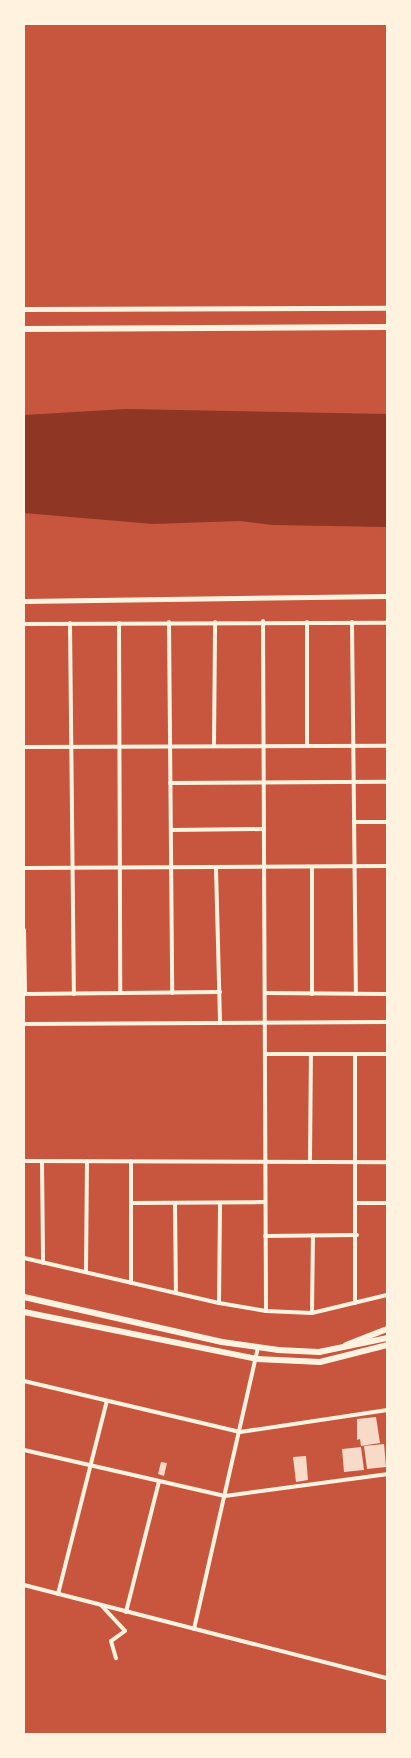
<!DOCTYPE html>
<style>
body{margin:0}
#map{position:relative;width:411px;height:1758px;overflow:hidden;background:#c8553d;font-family:Barlow,sans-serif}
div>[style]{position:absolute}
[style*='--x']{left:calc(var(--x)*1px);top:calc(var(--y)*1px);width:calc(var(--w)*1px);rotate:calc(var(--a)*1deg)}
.water>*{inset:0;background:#8f3625}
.building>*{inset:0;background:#f7dbc8}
.minor>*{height:4px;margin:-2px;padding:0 2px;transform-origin:2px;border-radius:2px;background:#fff3e0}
.tertiary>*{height:5px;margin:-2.5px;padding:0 2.5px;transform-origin:2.5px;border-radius:2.5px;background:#fff3e0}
.secondary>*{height:5.5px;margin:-2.75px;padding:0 2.75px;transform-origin:2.75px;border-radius:2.75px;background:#fff3e0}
.primary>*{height:6px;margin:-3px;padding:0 3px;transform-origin:3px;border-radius:3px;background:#fff3e0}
span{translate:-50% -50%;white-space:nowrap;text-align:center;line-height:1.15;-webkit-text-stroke:4px #fff3e0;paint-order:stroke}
.frame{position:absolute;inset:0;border:25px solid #fff3e0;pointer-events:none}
</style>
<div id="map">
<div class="water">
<i style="clip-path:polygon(126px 409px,387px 414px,387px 527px,272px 525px,240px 521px,153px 524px,24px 513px,24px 415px)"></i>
</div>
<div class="building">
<i style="clip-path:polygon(376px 1417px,380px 1443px,361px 1446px,360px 1439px,357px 1440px,357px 1419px)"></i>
<i style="clip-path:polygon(384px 1444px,386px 1467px,367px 1469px,364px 1446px)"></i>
<i style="clip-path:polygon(361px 1447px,364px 1470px,344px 1472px,342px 1449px)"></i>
<i style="clip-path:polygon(306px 1456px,308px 1480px,296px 1482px,293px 1457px)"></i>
<i style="clip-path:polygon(161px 1462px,167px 1463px,164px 1476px,158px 1474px)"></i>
</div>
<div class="minor">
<i style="--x:263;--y:621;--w:690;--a:89.75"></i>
<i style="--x:169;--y:622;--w:371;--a:89.5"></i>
<i style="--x:307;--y:622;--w:124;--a:90"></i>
<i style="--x:352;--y:622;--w:372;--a:89.4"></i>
<i style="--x:70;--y:623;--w:371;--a:89.4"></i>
<i style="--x:119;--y:623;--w:370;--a:89.8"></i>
<i style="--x:24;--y:624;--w:363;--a:-0.2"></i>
<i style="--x:214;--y:746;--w:124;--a:-89.5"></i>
<i style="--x:24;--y:747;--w:363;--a:-0.2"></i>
<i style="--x:170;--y:783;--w:217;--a:-0.3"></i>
<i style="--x:354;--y:822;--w:33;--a:0"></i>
<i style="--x:171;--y:830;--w:93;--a:-0.6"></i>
<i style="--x:312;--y:867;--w:127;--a:90"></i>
<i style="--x:24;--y:868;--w:363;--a:-0.3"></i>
<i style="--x:216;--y:868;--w:155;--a:88.5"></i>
<i style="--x:24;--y:930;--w:64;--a:89.1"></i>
<i style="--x:25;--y:994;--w:195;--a:-0.6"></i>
<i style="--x:265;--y:993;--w:122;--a:0.5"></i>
<i style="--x:24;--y:1024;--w:363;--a:-0.3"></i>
<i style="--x:265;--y:1054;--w:122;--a:0"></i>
<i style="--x:355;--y:1054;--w:249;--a:90"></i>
<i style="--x:310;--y:1160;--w:106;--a:-89.5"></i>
<i style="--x:24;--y:1161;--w:363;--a:0.2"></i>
<i style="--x:42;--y:1161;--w:102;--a:89.4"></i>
<i style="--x:131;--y:1161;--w:122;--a:90"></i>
<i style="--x:131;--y:1203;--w:134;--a:-0.4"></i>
<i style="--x:175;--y:1203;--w:90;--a:89.4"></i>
<i style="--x:357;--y:1203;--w:30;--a:0"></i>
<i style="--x:265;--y:1236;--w:92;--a:-0.6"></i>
<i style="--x:24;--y:1258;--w:200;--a:13"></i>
<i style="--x:219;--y:1303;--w:48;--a:9.7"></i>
<i style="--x:266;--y:1311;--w:46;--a:2.5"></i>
<i style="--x:312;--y:1313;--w:77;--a:-13.5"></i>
<i style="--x:86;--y:1272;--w:111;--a:-89.5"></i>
<i style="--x:219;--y:1303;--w:100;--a:-89.4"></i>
<i style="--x:312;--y:1313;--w:78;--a:-89.3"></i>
<i style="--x:24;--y:1381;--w:222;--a:13.3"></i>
<i style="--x:240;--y:1432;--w:149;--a:-8.5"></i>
<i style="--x:24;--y:1450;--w:206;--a:12.9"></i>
<i style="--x:225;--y:1496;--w:163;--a:-7.7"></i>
<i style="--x:24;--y:1585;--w:375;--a:14.4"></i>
<i style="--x:58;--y:1594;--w:199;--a:-75.8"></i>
<i style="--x:101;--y:1605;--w:35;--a:47"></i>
<i style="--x:125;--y:1631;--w:17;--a:144"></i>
<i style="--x:111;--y:1641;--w:18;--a:74"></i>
<i style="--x:126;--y:1612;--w:134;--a:-75.8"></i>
<i style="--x:194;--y:1629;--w:288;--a:-77.2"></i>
</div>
<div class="tertiary">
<i style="--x:24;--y:309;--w:363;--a:-0.2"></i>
<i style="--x:24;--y:601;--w:363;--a:-0.8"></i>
</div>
<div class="secondary">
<i style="--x:24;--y:329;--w:363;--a:-0.3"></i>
</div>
<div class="primary">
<i style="--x:24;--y:1297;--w:203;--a:12.8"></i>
<i style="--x:222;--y:1342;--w:57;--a:8.1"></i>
<i style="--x:278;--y:1350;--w:41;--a:2.8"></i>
<i style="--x:319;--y:1352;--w:69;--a:-11.6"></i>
<i style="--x:24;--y:1312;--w:238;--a:11.4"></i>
<i style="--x:257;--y:1359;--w:63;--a:2.7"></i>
<i style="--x:320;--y:1362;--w:69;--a:-14.2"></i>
<i style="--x:346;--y:1345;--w:44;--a:-21.3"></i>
</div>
<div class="frame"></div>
</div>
